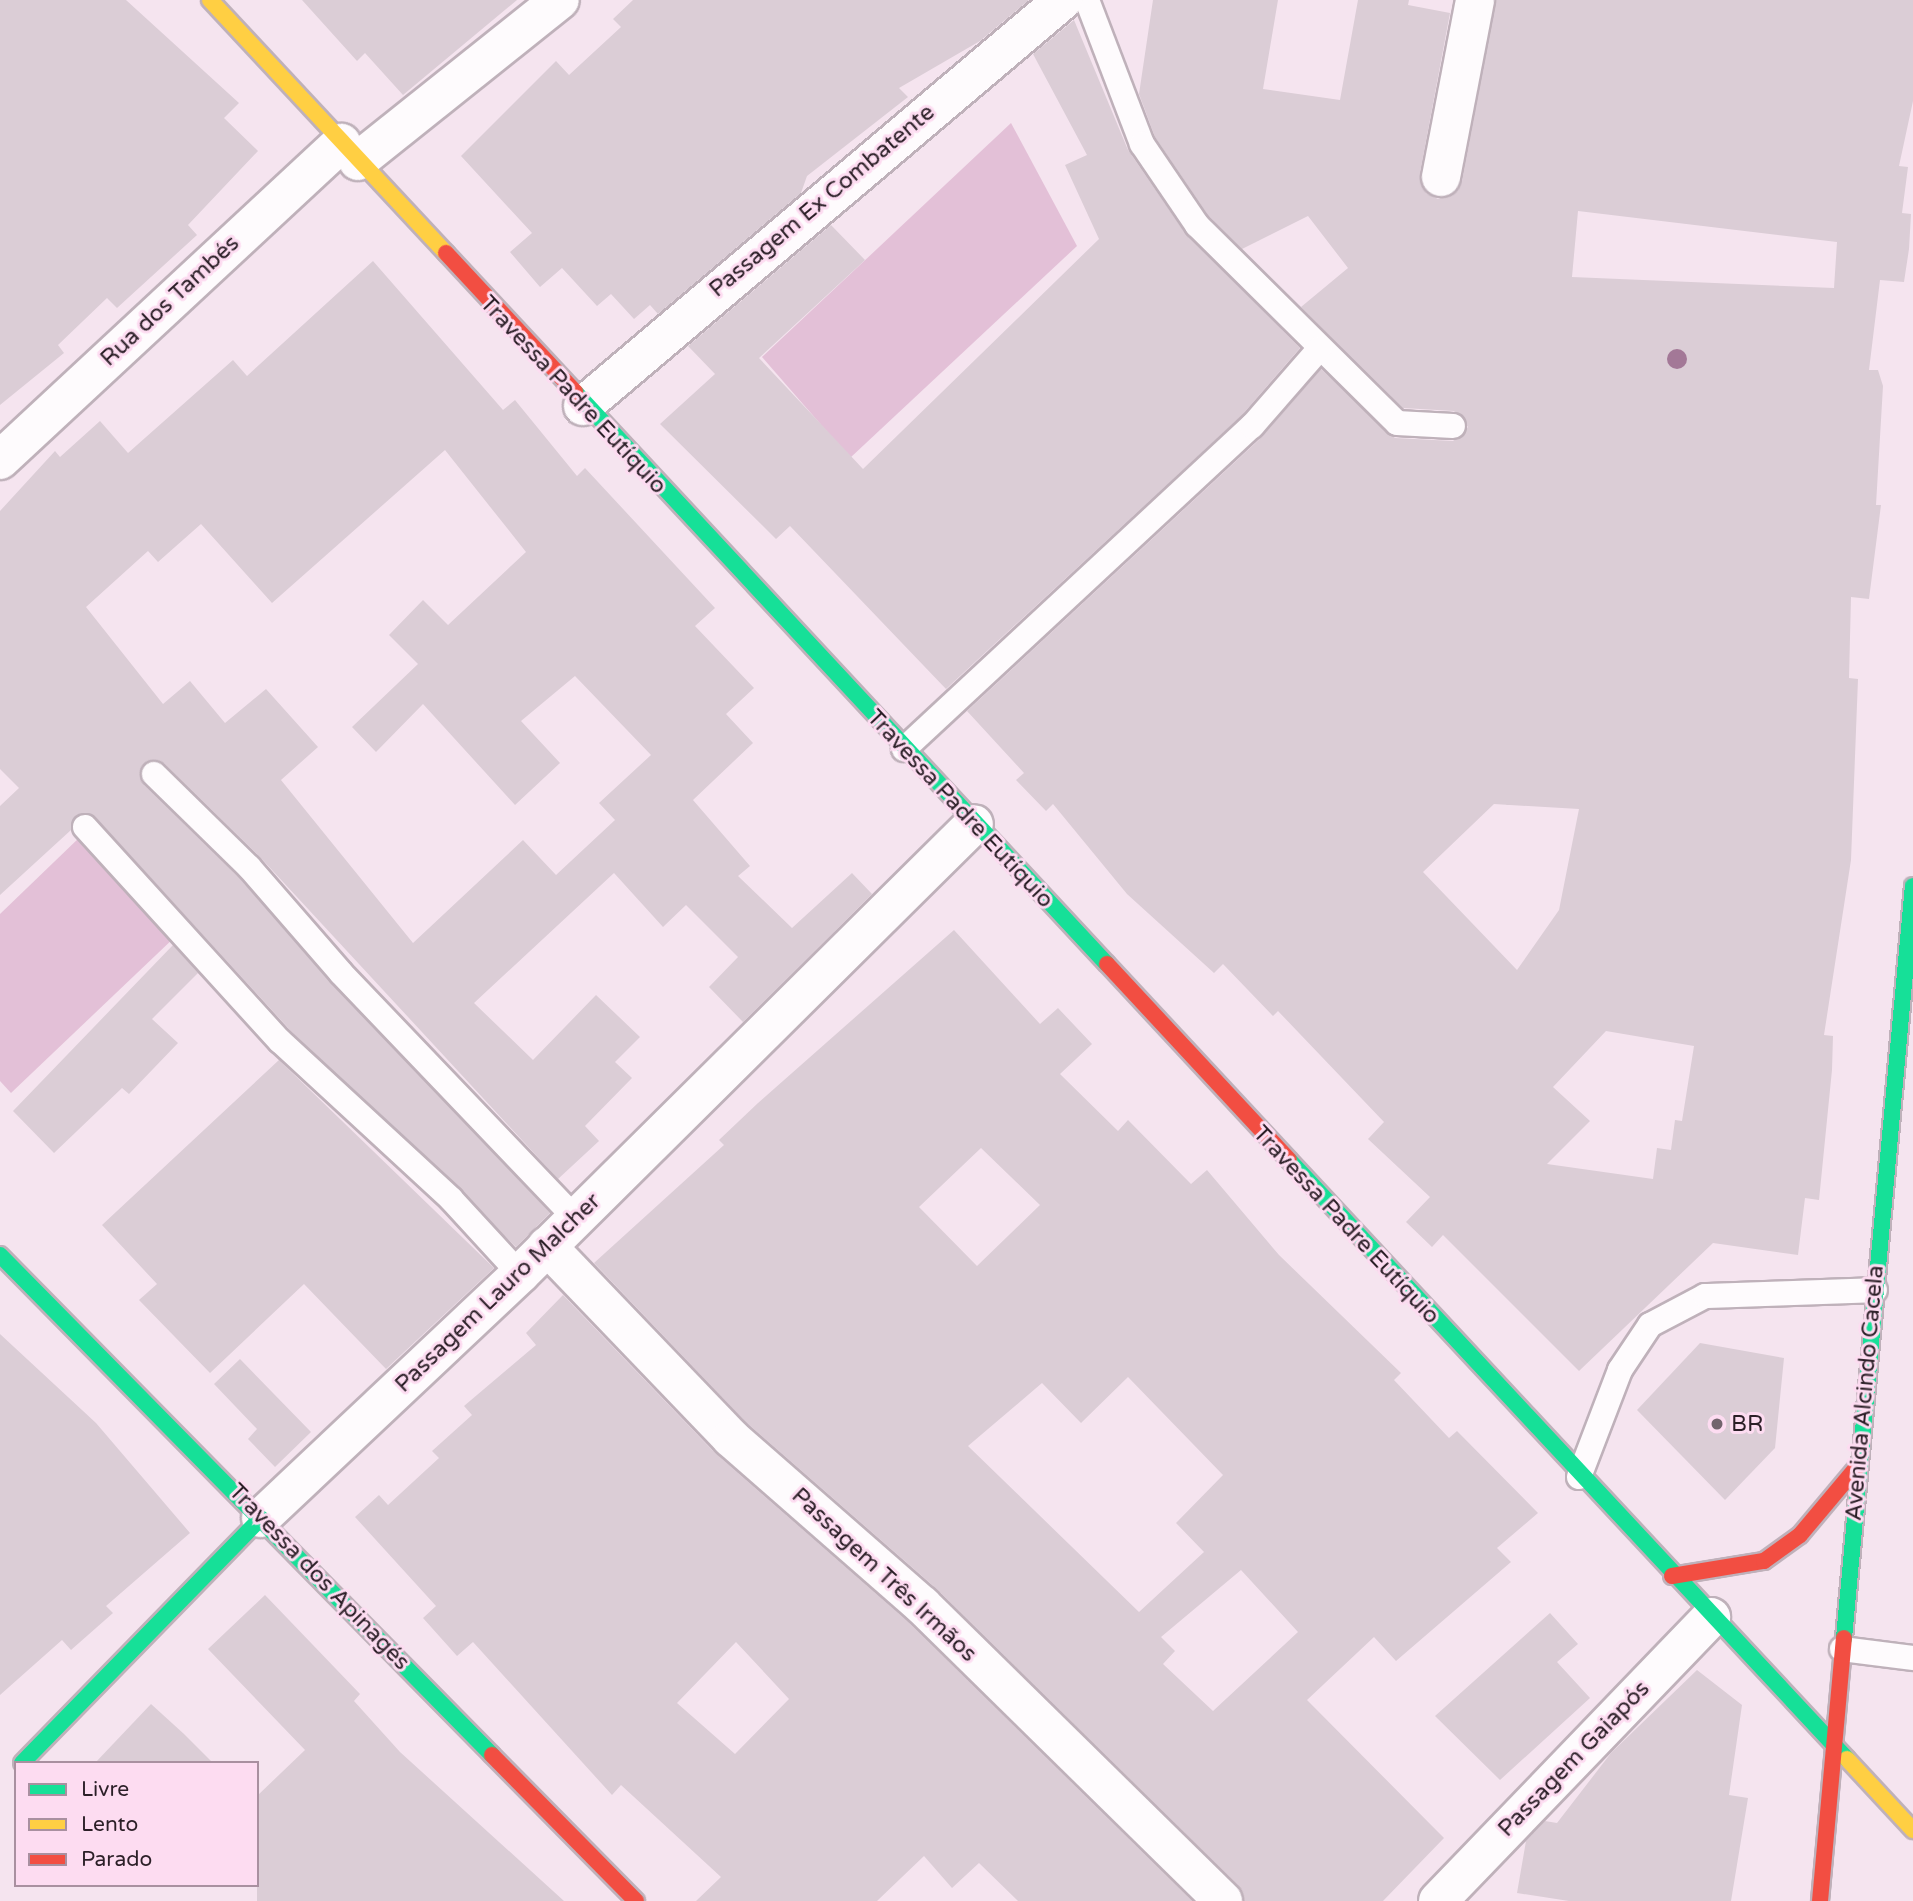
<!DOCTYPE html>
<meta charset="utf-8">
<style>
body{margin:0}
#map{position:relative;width:1913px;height:1901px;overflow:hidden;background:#f5e4ef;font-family:"Varela Round",sans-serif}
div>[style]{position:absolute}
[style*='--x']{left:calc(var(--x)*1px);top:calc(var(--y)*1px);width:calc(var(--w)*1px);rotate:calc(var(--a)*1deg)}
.green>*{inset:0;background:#e3c0d7}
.building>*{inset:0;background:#dbcdd6}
.roads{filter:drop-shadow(2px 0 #bfb1ba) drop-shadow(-2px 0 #bfb1ba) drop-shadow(0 2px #bfb1ba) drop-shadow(0 -2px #bfb1ba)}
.lane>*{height:24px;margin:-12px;padding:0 12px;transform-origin:12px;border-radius:12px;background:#fefbfd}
.street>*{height:38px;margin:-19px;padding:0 19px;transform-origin:19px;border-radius:19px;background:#fefbfd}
.fast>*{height:16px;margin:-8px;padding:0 8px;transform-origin:8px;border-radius:8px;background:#16e098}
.slow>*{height:16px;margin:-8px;padding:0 8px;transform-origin:8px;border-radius:8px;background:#ffcf43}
.jam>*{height:16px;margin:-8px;padding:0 8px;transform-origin:8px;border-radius:8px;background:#f24e42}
.trees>*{width:20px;height:20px;margin:-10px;border-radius:50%;background:#a37897}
.dots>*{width:19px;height:19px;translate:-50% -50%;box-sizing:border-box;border:4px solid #fddcf1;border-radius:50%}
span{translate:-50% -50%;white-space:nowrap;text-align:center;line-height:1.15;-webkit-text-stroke:6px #fddcf1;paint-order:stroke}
.street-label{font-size:23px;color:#2b1f27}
.poi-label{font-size:23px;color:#2b1f27}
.left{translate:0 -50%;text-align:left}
.legend{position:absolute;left:14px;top:1761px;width:245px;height:126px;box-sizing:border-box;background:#fddcf1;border:2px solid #a990a0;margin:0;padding:9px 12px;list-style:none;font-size:21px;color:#2b1f27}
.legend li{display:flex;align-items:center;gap:14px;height:35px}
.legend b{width:35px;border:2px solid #a990a0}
</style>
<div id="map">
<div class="green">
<i style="clip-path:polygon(1011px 123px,1077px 246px,850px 458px,762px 357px)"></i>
<i style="clip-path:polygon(81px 836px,177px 935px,11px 1093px,0 1081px,0 914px)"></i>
</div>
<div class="building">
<i style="clip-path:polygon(0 0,126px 0,239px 103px,224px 118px,258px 151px,188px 225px,197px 235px,117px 308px,107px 298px,58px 345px,64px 353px,0 405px)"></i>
<i style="clip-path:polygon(302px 0,517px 0,403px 95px,365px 53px,357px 61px)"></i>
<i style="clip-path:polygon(633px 0,1029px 0,980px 41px,899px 88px,908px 97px,807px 176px,801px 193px,658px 314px,650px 305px,634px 319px,611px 294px,597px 306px,562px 268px,540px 287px,510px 252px,532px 233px,461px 156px,556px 61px,569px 75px,621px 27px,613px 19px)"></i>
<i style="clip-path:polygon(evenodd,1153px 0,1278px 0,1263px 89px,1340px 100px,1358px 0,1409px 0,1408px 5px,1450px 13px,1420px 173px,1426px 193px,1438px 199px,1457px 192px,1462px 181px,1496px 0,1913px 0,1913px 101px,1899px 166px,1908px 167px,1902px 213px,1911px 214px,1909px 249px,1904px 282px,1880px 280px,1869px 370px,1878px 370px,1883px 386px,1876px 505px,1881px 505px,1869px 599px,1851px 597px,1849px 678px,1858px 679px,1851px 860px,1824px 1035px,1833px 1036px,1832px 1070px,1819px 1200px,1805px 1198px,1798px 1255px,1713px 1243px,1579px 1371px,1443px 1235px,1432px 1247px,1406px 1222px,1430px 1197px,1368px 1139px,1384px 1122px,1278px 1011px,1273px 1016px,1223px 964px,1214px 973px,1127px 894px,1053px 804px,1046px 811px,1016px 780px,1024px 773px,967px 711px,1262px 437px,1321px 369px,1395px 438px,1453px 441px,1468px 427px,1454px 411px,1403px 408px,1301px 307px,1348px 268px,1308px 216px,1242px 249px,1208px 215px,1155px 137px,1139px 94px,1153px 0,1578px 211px,1837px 242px,1834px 288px,1572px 277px,1578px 211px,1153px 0,1494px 804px,1579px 809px,1559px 910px,1517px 970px,1423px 872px,1494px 804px,1153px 0,1606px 1031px,1694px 1046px,1682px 1121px,1675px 1120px,1671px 1150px,1657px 1148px,1653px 1179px,1547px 1164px,1590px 1121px,1553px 1087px,1606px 1031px)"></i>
<i style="clip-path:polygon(1074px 20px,1128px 150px,1185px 233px,1300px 348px,1241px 416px,946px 689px,790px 526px,776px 539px,660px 424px,715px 374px,688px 346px,831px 225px,865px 260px,759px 358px,863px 469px,1099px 239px,1065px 165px,1087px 155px,1033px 54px)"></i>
<i style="clip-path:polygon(evenodd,373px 261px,503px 410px,515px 400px,577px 476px,585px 468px,715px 608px,695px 626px,754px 688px,726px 714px,753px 743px,693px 800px,750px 866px,738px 876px,792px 928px,852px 873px,872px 894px,743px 1022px,709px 987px,738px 957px,686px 905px,663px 927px,614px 873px,474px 1003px,533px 1060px,596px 995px,640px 1037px,615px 1062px,632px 1078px,585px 1126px,599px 1141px,558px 1179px,259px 856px,164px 763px,144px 763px,144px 785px,238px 877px,550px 1213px,516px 1247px,291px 1031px,95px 817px,76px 816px,71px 830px,0 895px,0 806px,19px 788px,0 769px,0 511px,55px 451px,60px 457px,100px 421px,128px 453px,233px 360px,247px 376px,373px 261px,445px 450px,526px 552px,448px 625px,423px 600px,389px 635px,418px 664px,352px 727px,376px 752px,423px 704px,515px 805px,560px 763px,521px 721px,575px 676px,651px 755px,599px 803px,615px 820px,556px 875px,523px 840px,413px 943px,281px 780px,318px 747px,266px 689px,225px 723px,190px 681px,163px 704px,86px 607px,148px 551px,158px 562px,201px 524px,272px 603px,445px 450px)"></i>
<i style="clip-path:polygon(evenodd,954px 930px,1040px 1024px,1058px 1008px,1092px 1044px,1060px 1074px,1118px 1131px,1128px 1120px,1191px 1184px,1207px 1170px,1279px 1255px,1401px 1373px,1394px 1380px,1449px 1438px,1457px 1431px,1538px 1513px,1497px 1548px,1511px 1562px,1396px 1661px,1374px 1637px,1307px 1700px,1444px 1838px,1383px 1901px,1244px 1901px,1238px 1885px,937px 1589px,746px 1422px,594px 1263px,724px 1145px,719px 1140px,758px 1103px,954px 930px,981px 1148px,1040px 1205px,977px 1266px,919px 1207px,981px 1148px,954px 930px,1128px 1377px,1223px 1475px,1176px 1523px,1204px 1552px,1139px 1612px,968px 1446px,1042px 1383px,1081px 1423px,1128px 1377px,954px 930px,1241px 1570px,1298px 1632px,1213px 1711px,1163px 1664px,1175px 1651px,1161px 1637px,1241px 1570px)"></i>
<i style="clip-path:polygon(173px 945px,198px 973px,152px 1019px,178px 1043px,129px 1094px,122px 1088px,54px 1153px,13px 1111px)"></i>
<i style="clip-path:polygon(279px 1060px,494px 1268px,386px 1369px,304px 1284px,210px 1373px,139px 1300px,157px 1284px,102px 1225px)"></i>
<i style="clip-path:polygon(evenodd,563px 1295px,715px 1453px,907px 1621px,1192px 1901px,1018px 1901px,979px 1863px,952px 1888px,924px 1856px,877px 1901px,696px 1901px,721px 1877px,621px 1785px,612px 1795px,473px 1642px,457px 1656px,423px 1618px,436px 1606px,355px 1517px,379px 1495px,388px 1505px,439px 1458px,432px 1451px,472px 1415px,464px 1406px,536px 1345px,526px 1333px,563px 1295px,736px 1642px,789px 1699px,735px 1754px,677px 1703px,736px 1642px)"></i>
<i style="clip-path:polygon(0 1334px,96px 1423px,190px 1533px,106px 1606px,113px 1613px,71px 1650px,62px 1640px,0 1695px)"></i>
<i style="clip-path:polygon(1700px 1343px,1784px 1358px,1775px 1448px,1725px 1500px,1637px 1410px)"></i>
<i style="clip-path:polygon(240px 1359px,311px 1432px,275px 1467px,248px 1439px,257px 1429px,214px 1384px)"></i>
<i style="clip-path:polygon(265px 1595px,360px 1694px,354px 1701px,400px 1752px,564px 1901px,257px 1901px,257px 1796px,305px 1750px,208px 1649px)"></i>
<i style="clip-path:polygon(1550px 1613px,1578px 1644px,1557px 1662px,1590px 1698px,1500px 1780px,1435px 1716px)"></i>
<i style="clip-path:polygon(1697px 1670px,1742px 1705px,1729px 1795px,1748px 1798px,1731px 1901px,1569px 1901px,1517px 1893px,1526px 1841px,1545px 1821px,1557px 1823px,1611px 1753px)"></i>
<i style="clip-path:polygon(151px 1704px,184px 1734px,213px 1763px,95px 1763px)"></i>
</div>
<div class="roads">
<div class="lane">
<i style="--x:1087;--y:0;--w:154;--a:69.1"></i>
<i style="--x:1142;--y:144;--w:98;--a:55.8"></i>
<i style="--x:1197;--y:225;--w:281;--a:44.7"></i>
<i style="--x:1397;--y:423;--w:56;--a:3.1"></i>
<i style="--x:904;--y:749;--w:475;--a:-42.9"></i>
<i style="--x:1252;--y:426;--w:103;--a:-48.9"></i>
<i style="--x:154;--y:774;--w:133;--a:44.4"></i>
<i style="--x:249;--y:867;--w:140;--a:49"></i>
<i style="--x:341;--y:973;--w:340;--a:46.3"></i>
<i style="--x:85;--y:827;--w:290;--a:47.7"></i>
<i style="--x:280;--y:1041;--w:233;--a:42.7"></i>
<i style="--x:451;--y:1199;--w:102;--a:47.4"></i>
<i style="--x:1579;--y:1477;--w:115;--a:-69"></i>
<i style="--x:1620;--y:1370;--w:54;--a:-56.3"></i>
<i style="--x:1650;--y:1325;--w:62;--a:-27.8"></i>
<i style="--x:1705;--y:1296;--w:170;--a:-2"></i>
<i style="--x:1842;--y:1649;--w:72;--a:7.2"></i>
</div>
<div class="street">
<i style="--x:358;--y:161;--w:258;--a:-38.6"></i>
<i style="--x:1441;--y:177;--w:180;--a:-79.1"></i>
<i style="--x:583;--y:406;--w:629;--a:-40.23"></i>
<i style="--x:0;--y:460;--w:466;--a:-42.9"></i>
<i style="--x:547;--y:1246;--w:266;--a:46.2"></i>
<i style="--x:731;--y:1438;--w:254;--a:41.2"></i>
<i style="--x:922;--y:1605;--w:422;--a:44.5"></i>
<i style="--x:261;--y:1518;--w:356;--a:-43.3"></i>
<i style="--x:520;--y:1274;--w:639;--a:-44.75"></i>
<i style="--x:1438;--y:1901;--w:394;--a:-46.1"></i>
</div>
<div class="fast">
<i style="--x:575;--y:392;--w:781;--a:47.08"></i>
<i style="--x:1289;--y:1160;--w:819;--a:47.03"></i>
<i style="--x:0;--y:1255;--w:701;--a:45.46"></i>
<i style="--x:1844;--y:1638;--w:755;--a:-84.76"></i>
<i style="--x:22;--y:1763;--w:342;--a:-45.7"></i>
</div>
<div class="slow">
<i style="--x:210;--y:0;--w:346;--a:47"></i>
<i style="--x:1847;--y:1759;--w:97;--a:47.1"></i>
</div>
<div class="jam">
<i style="--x:446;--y:253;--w:190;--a:47.1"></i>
<i style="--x:1107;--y:964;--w:267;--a:47.1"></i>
<i style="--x:1672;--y:1576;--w:93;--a:-9.3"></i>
<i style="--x:1764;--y:1561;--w:44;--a:-35.8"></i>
<i style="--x:1800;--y:1535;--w:90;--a:-50"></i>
<i style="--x:492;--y:1755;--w:205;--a:45.4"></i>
<i style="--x:1820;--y:1901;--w:264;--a:-84.8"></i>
</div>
</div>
<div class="trees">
<i style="left:1677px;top:359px"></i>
</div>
<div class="dots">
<i style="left:1717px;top:1424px;background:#72646d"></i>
</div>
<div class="street-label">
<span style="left:822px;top:201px;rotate:-40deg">Passagem Ex Combatente</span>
<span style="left:170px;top:301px;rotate:-43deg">Rua dos Tambés</span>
<span style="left:573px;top:395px;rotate:47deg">Travessa Padre Eutíquio</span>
<span style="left:960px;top:809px;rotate:47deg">Travessa Padre Eutíquio</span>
<span style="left:1346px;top:1225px;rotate:47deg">Travessa Padre Eutíquio</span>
<span style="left:498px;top:1293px;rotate:-44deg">Passagem Lauro Malcher</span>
<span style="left:1865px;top:1393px;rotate:-85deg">Avenida Alcindo Cacela</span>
<span style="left:884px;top:1575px;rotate:43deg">Passagem Três Irmãos</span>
<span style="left:319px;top:1577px;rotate:46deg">Travessa dos Apinagés</span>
<span style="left:1574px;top:1759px;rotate:-46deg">Passagem Gaiapós</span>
</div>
<div class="poi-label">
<span class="left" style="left:1731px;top:1424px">BR</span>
</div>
<ul class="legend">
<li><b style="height:9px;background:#16e098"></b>Livre</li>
<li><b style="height:9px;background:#ffcf43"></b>Lento</li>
<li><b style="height:9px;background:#f24e42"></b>Parado</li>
</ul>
</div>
